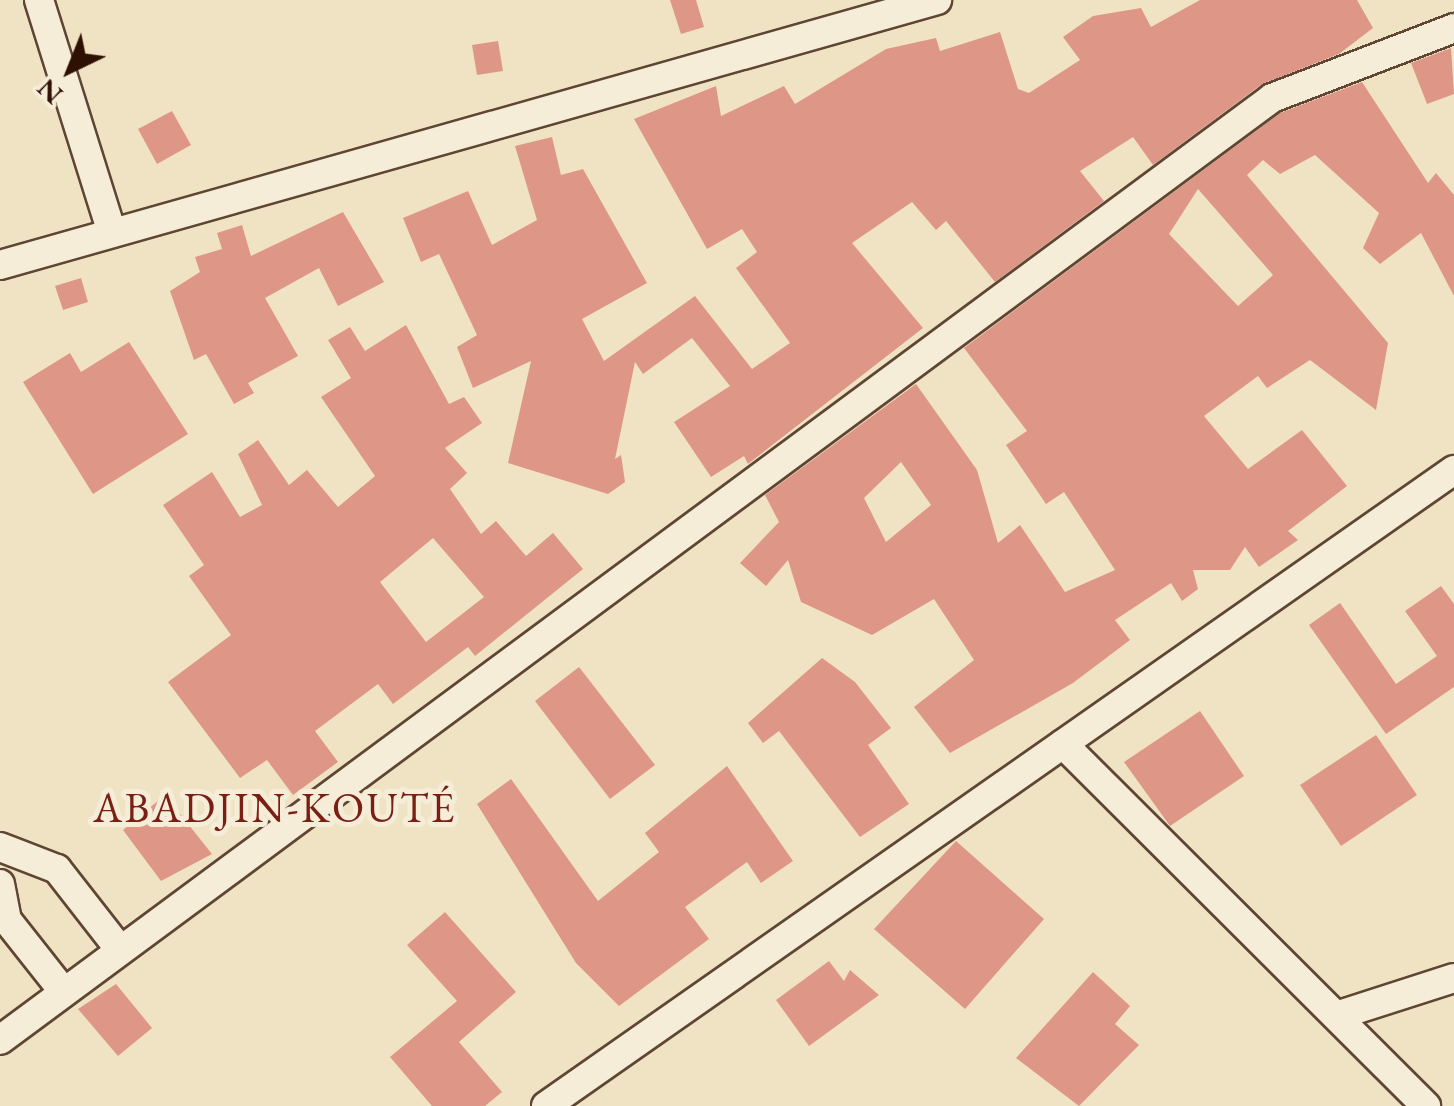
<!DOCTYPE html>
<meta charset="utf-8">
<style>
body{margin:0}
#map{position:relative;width:1454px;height:1106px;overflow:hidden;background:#f0e3c3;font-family:"EB Garamond",serif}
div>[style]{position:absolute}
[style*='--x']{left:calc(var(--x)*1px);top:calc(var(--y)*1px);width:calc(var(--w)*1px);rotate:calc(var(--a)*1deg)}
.building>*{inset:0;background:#de9786}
.roads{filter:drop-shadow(2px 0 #5f4634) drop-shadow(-2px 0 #5f4634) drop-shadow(0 2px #5f4634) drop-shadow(0 -2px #5f4634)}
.minor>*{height:28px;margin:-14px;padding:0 14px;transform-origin:14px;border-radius:14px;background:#f5edd8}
span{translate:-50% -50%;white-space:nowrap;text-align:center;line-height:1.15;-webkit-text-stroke:10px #f5edd8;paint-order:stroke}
.quarter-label{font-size:42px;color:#7a1f14;letter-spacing:2.5px}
.north{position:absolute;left:20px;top:20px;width:100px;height:100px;-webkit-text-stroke:8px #f5edd8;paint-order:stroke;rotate:223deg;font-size:28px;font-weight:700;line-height:40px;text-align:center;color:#2f1104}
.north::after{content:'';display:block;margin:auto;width:35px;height:45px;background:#2f1104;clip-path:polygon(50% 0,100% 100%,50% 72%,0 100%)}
</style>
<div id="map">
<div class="building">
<i style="clip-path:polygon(670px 0,696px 0,704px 27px,681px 34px)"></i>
<i style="clip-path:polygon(1200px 0,1357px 0,1373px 28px,1339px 54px,1262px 84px,1153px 165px,1133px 137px,1080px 171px,1104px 201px,995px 282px,946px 221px,936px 230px,912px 202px,852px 243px,923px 328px,748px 464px,744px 456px,711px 477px,674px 422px,730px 386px,692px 338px,643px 374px,635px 362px,615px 459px,621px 455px,625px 482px,608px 494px,508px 463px,531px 361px,473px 388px,457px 347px,477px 335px,439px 254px,421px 262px,403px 218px,468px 191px,492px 245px,537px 220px,515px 146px,552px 137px,561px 175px,583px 169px,647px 283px,582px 319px,604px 361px,695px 296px,752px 369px,790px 343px,736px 268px,757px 252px,742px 229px,707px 249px,634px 119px,716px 86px,721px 116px,784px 86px,795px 104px,886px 49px,936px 38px,940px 51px,1000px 32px,1018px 89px,1029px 93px,1080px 60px,1063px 37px,1093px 16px,1141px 8px,1151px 27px)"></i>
<i style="clip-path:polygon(498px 41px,503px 71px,477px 75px,472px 45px)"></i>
<i style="clip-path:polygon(1451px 48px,1454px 94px,1427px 104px,1411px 63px)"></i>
<i style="clip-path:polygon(evenodd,1362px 82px,1428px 183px,1436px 173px,1454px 195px,1454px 296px,1421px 233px,1380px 264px,1363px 248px,1379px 213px,1315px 155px,1280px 174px,1263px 160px,1247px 175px,1388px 343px,1376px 410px,1310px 360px,1267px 388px,1258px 376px,1204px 416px,1248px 469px,1302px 430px,1347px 486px,1288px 531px,1298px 540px,1259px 567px,1245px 547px,1230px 570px,1193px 570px,1198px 589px,1182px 601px,1171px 583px,1115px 620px,1130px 640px,1073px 683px,950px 753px,914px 707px,974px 660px,934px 599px,872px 635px,801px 602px,788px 560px,766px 586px,740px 563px,779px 522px,765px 495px,916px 384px,977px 470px,998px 543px,1020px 525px,1065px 592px,1115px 570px,1064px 492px,1046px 504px,1006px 445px,1027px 431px,964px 348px,1280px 113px,1362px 82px,1198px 189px,1273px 275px,1238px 306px,1169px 234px,1198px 189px,1362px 82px,901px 462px,931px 505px,886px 542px,864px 498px,901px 462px)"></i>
<i style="clip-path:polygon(172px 111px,191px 145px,157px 164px,138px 129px)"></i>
<i style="clip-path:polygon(343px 212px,384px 282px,338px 306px,319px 268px,265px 298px,298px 356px,248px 383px,254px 393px,234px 404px,206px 354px,194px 360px,170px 291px,200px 272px,195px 257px,222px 249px,217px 233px,242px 225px,251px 256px)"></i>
<i style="clip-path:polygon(81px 278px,88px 302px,63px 310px,55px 286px)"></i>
<i style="clip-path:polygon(evenodd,406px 325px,449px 404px,464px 397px,482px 423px,445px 448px,467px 473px,450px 489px,481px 534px,496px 521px,526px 556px,553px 533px,583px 569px,475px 656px,468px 647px,393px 704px,378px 684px,315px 731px,338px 762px,293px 795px,267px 760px,240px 778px,168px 682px,231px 635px,189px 576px,204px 565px,163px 505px,212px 472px,240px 517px,262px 505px,238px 454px,258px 440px,289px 485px,307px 470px,338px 507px,375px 476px,321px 397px,351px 378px,328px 340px,350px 327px,365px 351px,406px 325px,433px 538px,484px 597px,426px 642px,380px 582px,433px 538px)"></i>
<i style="clip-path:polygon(129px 342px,188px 434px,93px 494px,23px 382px,70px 353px,81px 372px)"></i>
<i style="clip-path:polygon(1441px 586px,1454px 604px,1454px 687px,1386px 734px,1309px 625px,1340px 603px,1396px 684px,1437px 656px,1405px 611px)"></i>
<i style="clip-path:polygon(822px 658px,855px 682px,891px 728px,868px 745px,909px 804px,860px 837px,779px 731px,763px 743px,748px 723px)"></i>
<i style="clip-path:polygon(579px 667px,655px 765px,610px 799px,535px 701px)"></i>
<i style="clip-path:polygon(1200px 711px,1244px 776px,1170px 826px,1124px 762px)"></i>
<i style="clip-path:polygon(1376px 735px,1417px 795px,1341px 846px,1300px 785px)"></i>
<i style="clip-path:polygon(727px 766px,793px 861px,761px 883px,747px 862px,685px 907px,709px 939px,619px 1006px,576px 963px,477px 804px,511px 779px,598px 901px,659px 852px,645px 833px)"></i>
<i style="clip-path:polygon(165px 795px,212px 854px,161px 881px,123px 830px)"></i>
<i style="clip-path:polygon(956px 841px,1044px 919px,965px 1009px,874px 929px)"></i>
<i style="clip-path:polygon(445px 912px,516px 992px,459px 1042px,502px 1092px,485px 1106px,432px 1106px,390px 1057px,457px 1001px,407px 945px)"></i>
<i style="clip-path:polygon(829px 961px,844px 981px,850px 970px,879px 995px,809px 1046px,776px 1000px)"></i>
<i style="clip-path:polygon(1093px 972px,1130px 1006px,1115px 1024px,1139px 1045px,1079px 1106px,1016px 1058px)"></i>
<i style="clip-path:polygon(116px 984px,152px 1028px,118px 1056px,78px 1009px)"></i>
</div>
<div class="roads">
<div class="minor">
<i style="--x:39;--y:0;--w:244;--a:72.6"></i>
<i style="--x:0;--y:265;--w:974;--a:-15.79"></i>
<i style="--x:1063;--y:744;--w:513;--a:44.92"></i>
<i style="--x:0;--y:847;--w:61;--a:21.1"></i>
<i style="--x:57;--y:869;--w:99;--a:52"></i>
<i style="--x:0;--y:884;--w:37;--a:79"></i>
<i style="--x:7;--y:920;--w:90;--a:51.7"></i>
<i style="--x:1342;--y:1014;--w:118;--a:-17.8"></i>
<i style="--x:0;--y:1040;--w:1583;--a:-36.52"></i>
<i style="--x:1272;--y:98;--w:195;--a:-21"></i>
<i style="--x:546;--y:1106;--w:1109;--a:-35.01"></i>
</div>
</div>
<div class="quarter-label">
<span style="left:275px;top:808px">ABADJIN-KOUTÉ</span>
</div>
<div class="north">N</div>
</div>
